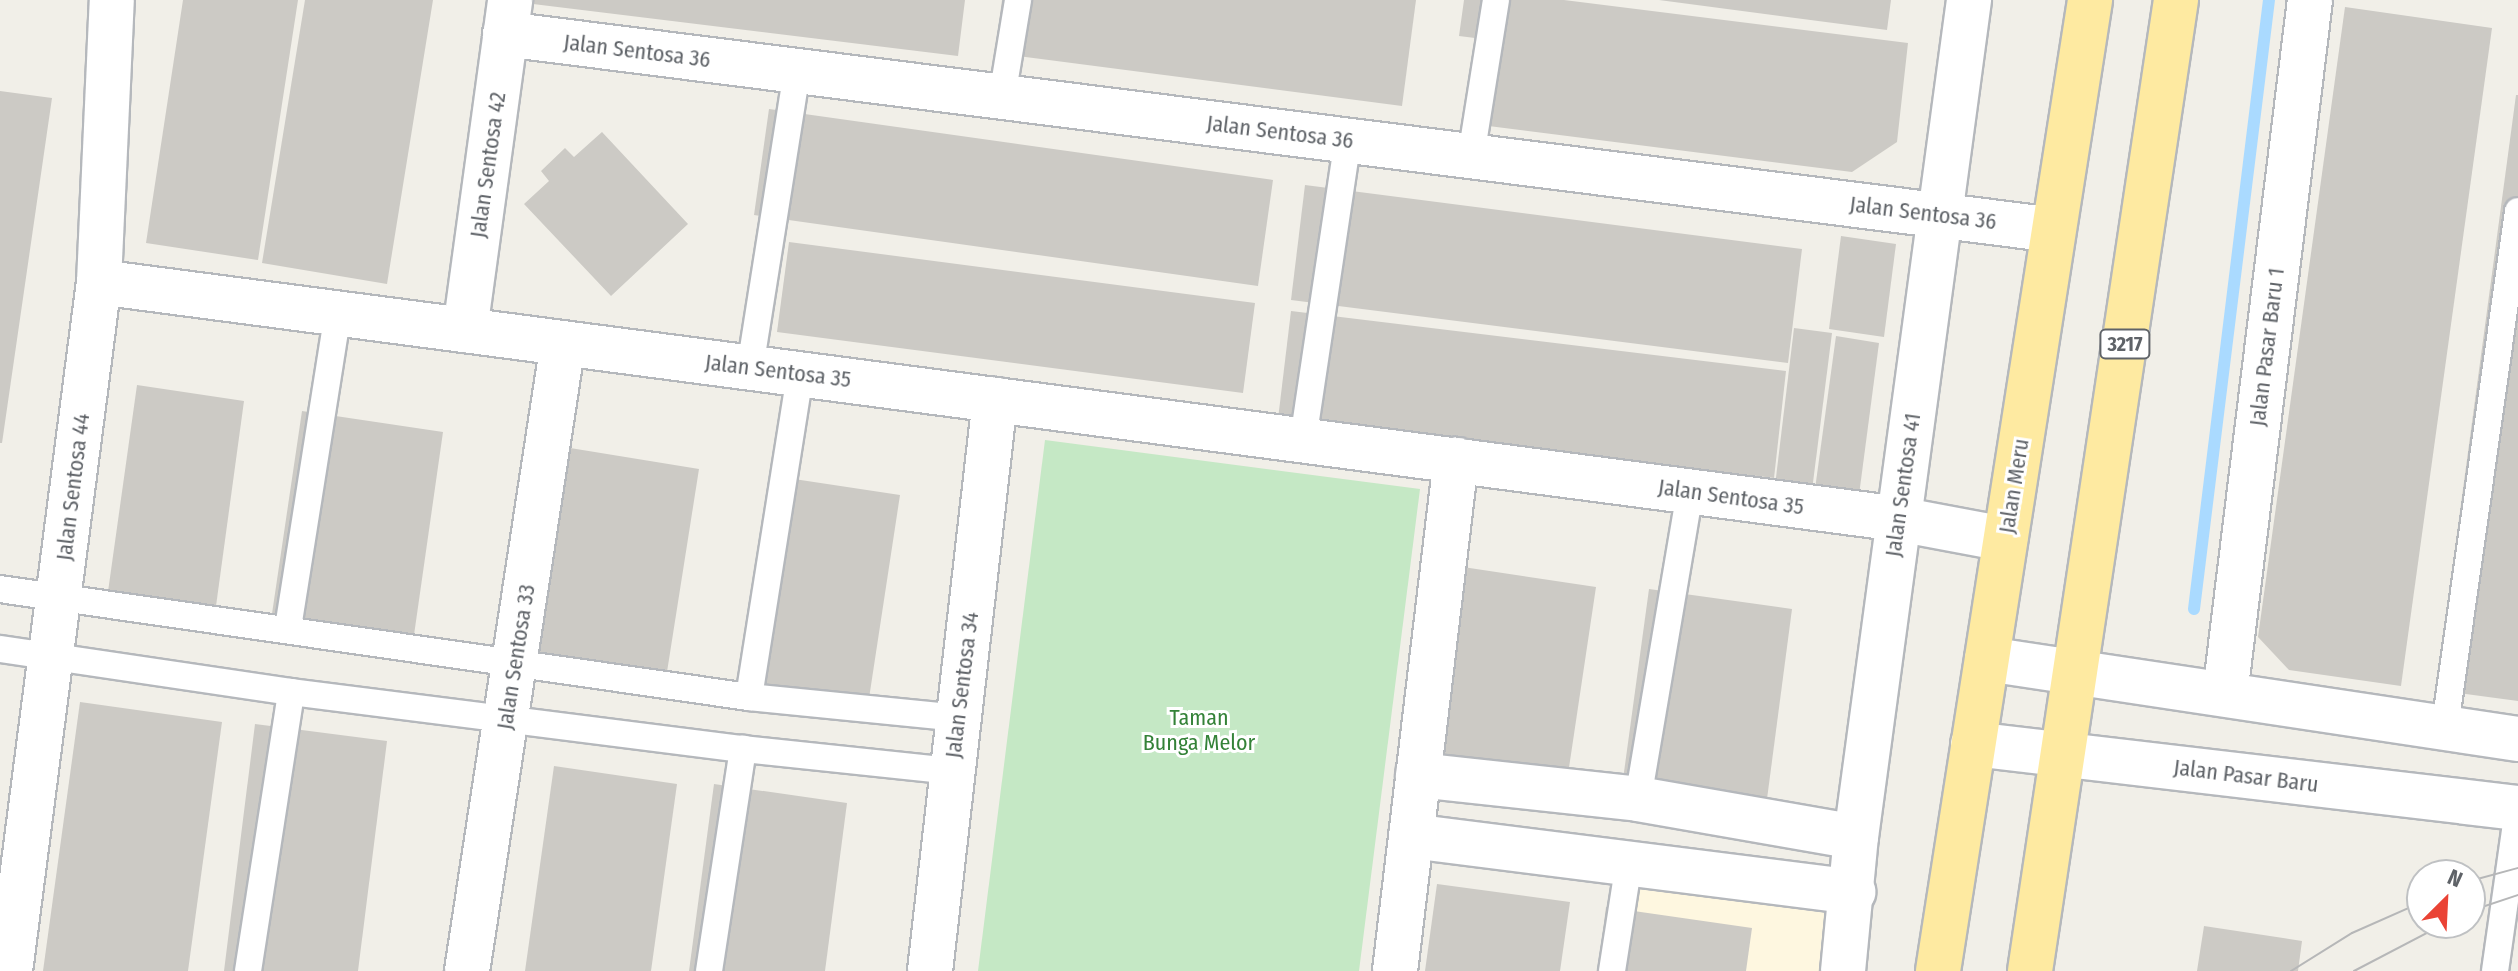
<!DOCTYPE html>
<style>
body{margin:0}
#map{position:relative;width:2518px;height:971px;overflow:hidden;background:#f1efe8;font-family:"Fira Sans Condensed",sans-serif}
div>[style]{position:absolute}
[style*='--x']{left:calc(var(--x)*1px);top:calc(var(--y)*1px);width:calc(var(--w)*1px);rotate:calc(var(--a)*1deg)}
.commercial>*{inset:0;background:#fef7e0}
.green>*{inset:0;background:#c5e8c5}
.stream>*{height:12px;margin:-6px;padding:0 6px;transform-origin:6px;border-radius:6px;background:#aadaff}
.building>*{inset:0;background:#cccac5}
.roads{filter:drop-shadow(2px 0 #b5b8bc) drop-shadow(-2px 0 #b5b8bc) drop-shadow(0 2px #b5b8bc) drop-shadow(0 -2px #b5b8bc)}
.service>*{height:26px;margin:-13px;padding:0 13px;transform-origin:13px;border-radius:13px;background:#fff}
.minor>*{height:44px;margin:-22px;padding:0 22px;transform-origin:22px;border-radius:22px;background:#fff}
.trunk>*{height:44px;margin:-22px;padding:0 22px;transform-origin:22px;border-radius:22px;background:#feeaa1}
.tram>*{height:2px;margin:-1px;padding:0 1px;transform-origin:1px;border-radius:1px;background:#b6b7b8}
span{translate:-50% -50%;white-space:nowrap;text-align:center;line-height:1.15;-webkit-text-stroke:6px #fff;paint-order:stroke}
.shield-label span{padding:2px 6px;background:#fff;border:2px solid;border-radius:6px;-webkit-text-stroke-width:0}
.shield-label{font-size:20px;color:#5f6368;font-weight:700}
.street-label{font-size:22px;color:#5f6368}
.park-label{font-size:22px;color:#348238}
.north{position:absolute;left:2406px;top:859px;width:80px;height:80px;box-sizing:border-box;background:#fff;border:2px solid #bfc1c3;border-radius:50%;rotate:24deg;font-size:22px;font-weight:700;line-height:32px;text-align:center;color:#5f6368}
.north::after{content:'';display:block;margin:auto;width:28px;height:36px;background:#ea4335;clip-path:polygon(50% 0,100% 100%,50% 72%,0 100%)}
</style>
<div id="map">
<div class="commercial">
<i style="clip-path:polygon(1635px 879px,1836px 905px,1826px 971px,1621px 971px)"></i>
</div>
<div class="green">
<i style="clip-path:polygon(1045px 440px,1420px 489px,1359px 971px,978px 971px)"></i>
</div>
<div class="stream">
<i style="--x:2194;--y:609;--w:614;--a:-82.98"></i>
</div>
<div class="building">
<i style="clip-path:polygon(183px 0,298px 0,258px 260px,146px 243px)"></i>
<i style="clip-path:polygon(305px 0,433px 0,387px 284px,262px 263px)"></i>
<i style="clip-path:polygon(533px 0,965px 0,958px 56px,533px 4px)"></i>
<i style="clip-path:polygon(1002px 0,1416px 0,1402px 106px,995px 53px)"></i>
<i style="clip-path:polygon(1464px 0,1564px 0,1908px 43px,1897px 142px,1852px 172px,1465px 123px,1475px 38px,1459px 36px)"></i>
<i style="clip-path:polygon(1659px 0,1891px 0,1887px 30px)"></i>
<i style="clip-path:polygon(2345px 7px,2492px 28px,2401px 686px,2289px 670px,2258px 637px)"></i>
<i style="clip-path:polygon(0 91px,52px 98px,2px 443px,0 443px)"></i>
<i style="clip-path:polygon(2516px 95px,2518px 95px,2518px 701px,2436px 690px)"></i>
<i style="clip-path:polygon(769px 109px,1273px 180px,1258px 286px,754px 215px)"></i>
<i style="clip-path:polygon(602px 132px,688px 224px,611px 296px,524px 204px,549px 181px,541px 171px,565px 148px,574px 157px)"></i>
<i style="clip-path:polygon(1305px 185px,1802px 249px,1788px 363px,1291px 300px)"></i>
<i style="clip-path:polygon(1841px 236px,1896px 244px,1884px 337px,1829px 329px)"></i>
<i style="clip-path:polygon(789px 242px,1255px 303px,1243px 393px,777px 332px)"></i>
<i style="clip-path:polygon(1291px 311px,1786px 371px,1774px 478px,1278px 419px)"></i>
<i style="clip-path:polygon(1794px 328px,1832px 333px,1811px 498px,1774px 494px)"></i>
<i style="clip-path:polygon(1836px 336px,1879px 343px,1859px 495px,1815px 489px)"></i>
<i style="clip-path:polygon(137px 385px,244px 401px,213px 628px,105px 613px)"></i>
<i style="clip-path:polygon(302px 411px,443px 432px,411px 656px,269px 634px)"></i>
<i style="clip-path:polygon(564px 447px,699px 469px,664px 691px,529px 669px)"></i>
<i style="clip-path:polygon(794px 479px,900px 495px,866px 718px,761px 701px)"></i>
<i style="clip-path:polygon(1443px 564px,1596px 587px,1564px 801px,1411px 777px)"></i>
<i style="clip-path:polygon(1649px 589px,1792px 609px,1762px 837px,1618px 816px)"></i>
<i style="clip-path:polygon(80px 702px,222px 722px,188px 971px,43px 971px)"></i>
<i style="clip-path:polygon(255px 724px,387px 741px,358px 971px,224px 971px)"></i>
<i style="clip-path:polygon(554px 766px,677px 784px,651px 971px,525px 971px)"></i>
<i style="clip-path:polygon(714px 784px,847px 803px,825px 971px,689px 971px)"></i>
<i style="clip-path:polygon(1437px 884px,1570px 902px,1560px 971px,1425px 971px)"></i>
<i style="clip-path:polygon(1606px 907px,1752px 928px,1746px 971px,1598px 971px)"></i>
<i style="clip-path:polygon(2204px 926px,2302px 941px,2298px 971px,2197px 971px)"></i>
</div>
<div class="roads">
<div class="service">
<i style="--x:1002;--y:97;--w:98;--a:-80.6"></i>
<i style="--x:1471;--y:156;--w:158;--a:-80.9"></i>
<i style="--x:750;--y:368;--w:301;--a:-81"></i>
<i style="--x:1303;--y:440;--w:303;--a:-81.5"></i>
<i style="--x:0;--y:589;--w:757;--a:8.21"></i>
<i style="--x:749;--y:697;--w:211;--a:5.7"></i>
<i style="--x:288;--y:628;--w:319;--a:-81"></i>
<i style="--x:0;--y:649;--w:294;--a:8.4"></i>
<i style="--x:291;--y:692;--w:456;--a:7.2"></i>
<i style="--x:743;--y:749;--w:210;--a:6"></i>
<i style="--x:749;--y:697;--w:327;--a:-81"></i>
<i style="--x:2445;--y:726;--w:520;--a:-81.93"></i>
<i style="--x:1638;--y:799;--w:312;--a:-80.4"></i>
<i style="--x:248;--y:971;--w:282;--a:-81.2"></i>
<i style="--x:709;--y:971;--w:225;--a:-81.3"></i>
<i style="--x:1612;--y:971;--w:109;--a:-81.1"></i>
<i style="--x:2495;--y:971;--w:164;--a:-81.9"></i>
</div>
<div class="minor">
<i style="--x:505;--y:34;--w:1561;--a:7.21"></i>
<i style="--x:99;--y:282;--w:1815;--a:7.5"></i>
<i style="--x:1898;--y:519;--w:109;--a:10.6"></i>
<i style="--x:465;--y:330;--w:333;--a:-82.2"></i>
<i style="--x:1987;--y:659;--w:537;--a:8.57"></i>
<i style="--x:2225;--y:694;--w:699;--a:-83.02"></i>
<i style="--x:1973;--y:744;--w:549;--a:6.7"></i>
<i style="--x:1418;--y:775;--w:221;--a:6.2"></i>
<i style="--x:1638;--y:799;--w:221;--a:9.9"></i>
<i style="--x:1411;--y:836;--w:446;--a:7.2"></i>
<i style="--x:10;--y:971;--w:695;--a:-82.64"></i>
<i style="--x:99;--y:282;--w:282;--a:-87.4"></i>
<i style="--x:467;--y:971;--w:635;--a:-81.31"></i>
<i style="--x:930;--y:971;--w:575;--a:-83.51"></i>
<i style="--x:1395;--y:971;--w:515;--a:-83.19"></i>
<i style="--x:1843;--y:971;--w:135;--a:-84.5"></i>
<i style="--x:1856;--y:837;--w:845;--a:-82.31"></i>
</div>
<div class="trunk">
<i style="--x:1938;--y:971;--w:983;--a:-81.1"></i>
<i style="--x:2030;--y:971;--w:982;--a:-81.45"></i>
</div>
</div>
<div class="tram">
<i style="--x:2470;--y:881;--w:50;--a:-15.2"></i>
<i style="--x:2470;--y:911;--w:51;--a:-18.4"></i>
<i style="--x:2291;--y:971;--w:72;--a:-31.9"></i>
<i style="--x:2352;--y:933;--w:77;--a:-23.9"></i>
<i style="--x:2354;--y:971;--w:104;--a:-27.6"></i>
</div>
<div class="shield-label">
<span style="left:2125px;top:344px">3217</span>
</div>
<div class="street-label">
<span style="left:637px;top:51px;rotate:7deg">Jalan Sentosa 36</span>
<span style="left:1280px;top:132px;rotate:7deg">Jalan Sentosa 36</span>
<span style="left:488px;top:165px;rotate:-82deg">Jalan Sentosa 42</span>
<span style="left:1923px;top:213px;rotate:7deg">Jalan Sentosa 36</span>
<span style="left:2267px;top:347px;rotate:-83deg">Jalan Pasar Baru 1</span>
<span style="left:778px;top:371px;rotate:7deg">Jalan Sentosa 35</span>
<span style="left:1903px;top:485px;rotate:-82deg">Jalan Sentosa 41</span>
<span style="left:2014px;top:486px;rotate:-81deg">Jalan Meru</span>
<span style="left:73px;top:487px;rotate:-83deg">Jalan Sentosa 44</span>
<span style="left:1731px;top:497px;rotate:8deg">Jalan Sentosa 35</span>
<span style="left:516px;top:657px;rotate:-81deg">Jalan Sentosa 33</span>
<span style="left:962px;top:685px;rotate:-83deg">Jalan Sentosa 34</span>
<span style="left:2246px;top:776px;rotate:7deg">Jalan Pasar Baru</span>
</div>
<div class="park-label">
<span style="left:1199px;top:730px">Taman<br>Bunga Melor</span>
</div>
<div class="north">N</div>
</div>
